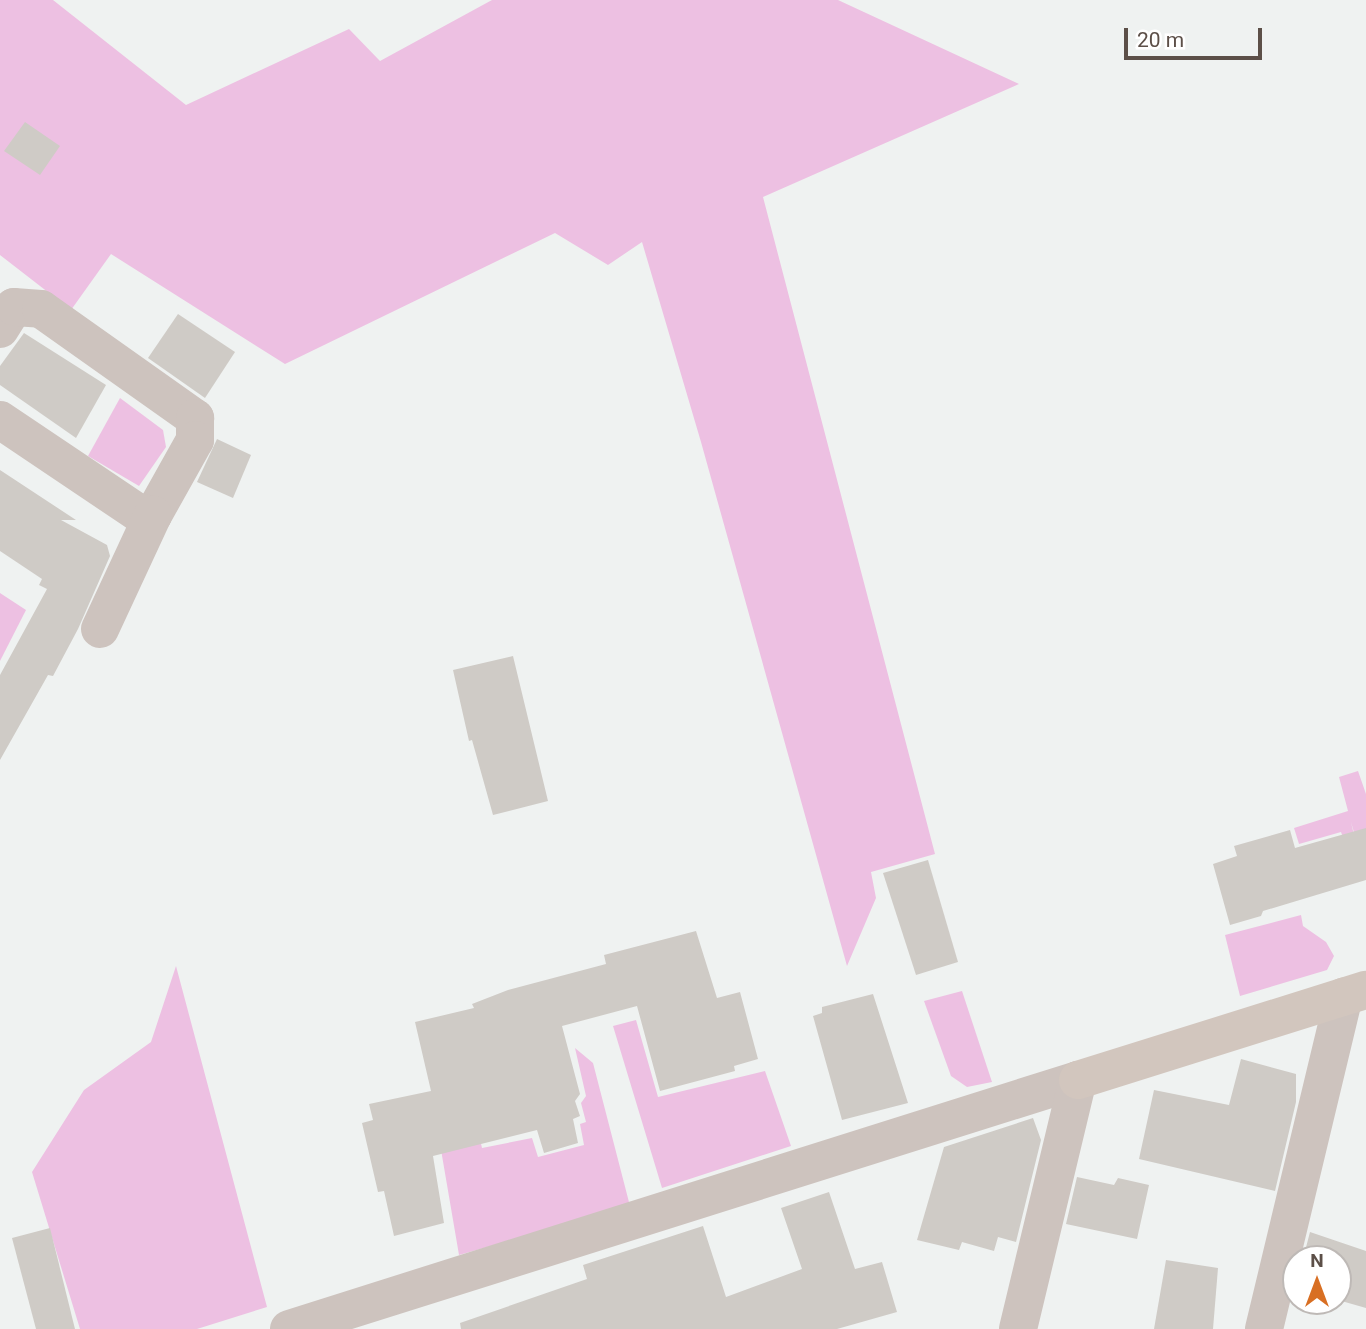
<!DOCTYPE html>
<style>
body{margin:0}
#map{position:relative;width:1366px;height:1329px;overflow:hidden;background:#eff2f1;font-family:Roboto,sans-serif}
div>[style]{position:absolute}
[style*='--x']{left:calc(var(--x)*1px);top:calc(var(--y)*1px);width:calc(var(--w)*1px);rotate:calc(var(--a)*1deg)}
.green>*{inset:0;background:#edc0e2}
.building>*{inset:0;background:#cfcbc6}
.street>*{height:38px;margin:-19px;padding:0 19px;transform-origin:19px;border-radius:19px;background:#cdc3be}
.secondary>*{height:38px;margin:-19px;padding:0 19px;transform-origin:19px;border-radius:19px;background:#d2c6be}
span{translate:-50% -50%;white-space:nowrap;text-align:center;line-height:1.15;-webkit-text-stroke:5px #fff;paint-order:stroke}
.north{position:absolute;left:1282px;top:1245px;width:70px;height:70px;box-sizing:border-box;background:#fff;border:2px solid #beb9b6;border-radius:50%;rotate:0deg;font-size:19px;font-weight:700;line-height:28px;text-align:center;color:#5c4f48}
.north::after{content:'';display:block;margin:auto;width:24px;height:32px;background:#d86f23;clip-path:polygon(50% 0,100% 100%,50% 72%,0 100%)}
.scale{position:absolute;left:1124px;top:28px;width:138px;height:32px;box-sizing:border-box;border:4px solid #5c4f48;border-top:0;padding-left:9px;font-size:21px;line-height:24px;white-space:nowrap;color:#5c4f48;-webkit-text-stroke:5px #fff;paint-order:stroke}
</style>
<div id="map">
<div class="green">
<i style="clip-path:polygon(0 0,53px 0,186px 105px,349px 29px,380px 61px,492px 0,838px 0,1019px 84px,763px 197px,935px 854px,871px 872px,876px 898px,847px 966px,701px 442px,642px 242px,608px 265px,555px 233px,285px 364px,111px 254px,71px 310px,0 255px)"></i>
<i style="clip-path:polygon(120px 398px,163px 430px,166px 447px,139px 486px,88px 456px)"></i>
<i style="clip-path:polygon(0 593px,26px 610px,0 661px)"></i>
<i style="clip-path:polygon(1358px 771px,1366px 794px,1366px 874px,1351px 822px,1362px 870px,1358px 879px,1341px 832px,1299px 844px,1294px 828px,1348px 811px,1339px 777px)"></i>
<i style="clip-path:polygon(1301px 915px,1303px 926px,1326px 942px,1334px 956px,1327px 970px,1240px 996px,1225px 935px)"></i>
<i style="clip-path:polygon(176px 966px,267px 1307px,197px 1329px,80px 1329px,32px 1172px,84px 1090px,151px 1042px)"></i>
<i style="clip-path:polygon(962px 991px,992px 1082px,967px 1087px,951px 1076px,924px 1001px)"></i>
<i style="clip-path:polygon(636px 1020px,658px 1097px,765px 1071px,791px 1146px,662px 1188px,613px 1026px)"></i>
<i style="clip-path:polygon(575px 1048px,593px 1063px,630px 1206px,459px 1255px,433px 1103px,470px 1097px,482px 1148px,532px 1138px,538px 1157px,584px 1145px,580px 1124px,586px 1122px,581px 1103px,586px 1096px)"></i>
</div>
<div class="building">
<i style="clip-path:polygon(25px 122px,60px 146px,40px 175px,4px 151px)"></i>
<i style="clip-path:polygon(178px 314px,235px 352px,205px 398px,148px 358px)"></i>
<i style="clip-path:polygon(24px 333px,106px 385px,76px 438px,0 385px,0 366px)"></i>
<i style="clip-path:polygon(217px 439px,251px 455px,233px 498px,197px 482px)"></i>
<i style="clip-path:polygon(0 470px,76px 520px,61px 520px,107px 545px,110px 556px,78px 629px,53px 676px,48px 675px,0 760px,0 675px,47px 589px,39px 585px,42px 579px,0 551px)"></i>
<i style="clip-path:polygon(513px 656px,548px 801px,493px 815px,472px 740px,469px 741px,453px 670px)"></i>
<i style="clip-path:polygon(1366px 828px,1366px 880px,1263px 911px,1261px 916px,1230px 925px,1213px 864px,1237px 856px,1234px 846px,1290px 830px,1295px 848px)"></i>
<i style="clip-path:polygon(928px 860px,958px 962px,916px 975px,883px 873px)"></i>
<i style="clip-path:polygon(696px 931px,717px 998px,740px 992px,758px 1059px,734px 1066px,735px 1071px,660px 1091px,637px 1006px,562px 1026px,580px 1094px,575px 1101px,580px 1116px,573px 1119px,578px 1143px,544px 1153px,537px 1130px,433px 1156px,444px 1223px,394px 1236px,384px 1191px,378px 1192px,362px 1123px,373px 1120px,369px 1104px,431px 1091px,415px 1022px,474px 1008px,472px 1004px,508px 990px,606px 964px,604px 955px)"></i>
<i style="clip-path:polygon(873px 994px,908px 1103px,842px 1120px,813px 1016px,822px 1013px,822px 1007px)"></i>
<i style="clip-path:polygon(1241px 1059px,1296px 1074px,1296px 1102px,1275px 1191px,1139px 1159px,1154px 1090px,1229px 1105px)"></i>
<i style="clip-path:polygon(1033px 1118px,1041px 1140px,1016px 1242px,998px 1237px,994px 1251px,962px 1242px,959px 1250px,917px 1240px,944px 1147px)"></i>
<i style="clip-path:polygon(1077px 1177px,1114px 1185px,1118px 1178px,1149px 1185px,1137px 1239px,1066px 1224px)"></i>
<i style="clip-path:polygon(829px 1192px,855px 1269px,882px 1262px,897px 1312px,837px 1329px,461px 1329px,460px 1323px,587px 1279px,583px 1265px,703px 1226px,726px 1297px,802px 1269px,781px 1208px)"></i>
<i style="clip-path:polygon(50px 1228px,75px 1329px,36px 1329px,12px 1238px)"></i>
<i style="clip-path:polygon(1310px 1232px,1366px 1251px,1366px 1308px,1338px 1300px,1338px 1259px,1303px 1259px)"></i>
<i style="clip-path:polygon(1166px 1260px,1218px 1268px,1213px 1329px,1154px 1329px)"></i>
</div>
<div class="street">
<i style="--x:0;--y:329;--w:26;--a:-58"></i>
<i style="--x:14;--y:307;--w:27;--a:4"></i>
<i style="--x:41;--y:309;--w:189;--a:35.3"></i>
<i style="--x:195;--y:418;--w:22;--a:90"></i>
<i style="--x:195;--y:440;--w:86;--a:119.2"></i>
<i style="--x:153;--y:515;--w:16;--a:-169"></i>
<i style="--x:137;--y:512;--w:165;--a:-146.1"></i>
<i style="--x:100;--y:629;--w:126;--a:-65.1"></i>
<i style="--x:289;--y:1329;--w:827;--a:-17.52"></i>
<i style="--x:1018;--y:1329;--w:256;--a:-76.5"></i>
<i style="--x:1264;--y:1329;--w:342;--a:-76.5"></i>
</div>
<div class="secondary">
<i style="--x:1078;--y:1080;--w:302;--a:-17.4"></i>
</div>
<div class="north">N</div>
<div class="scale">20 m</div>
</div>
